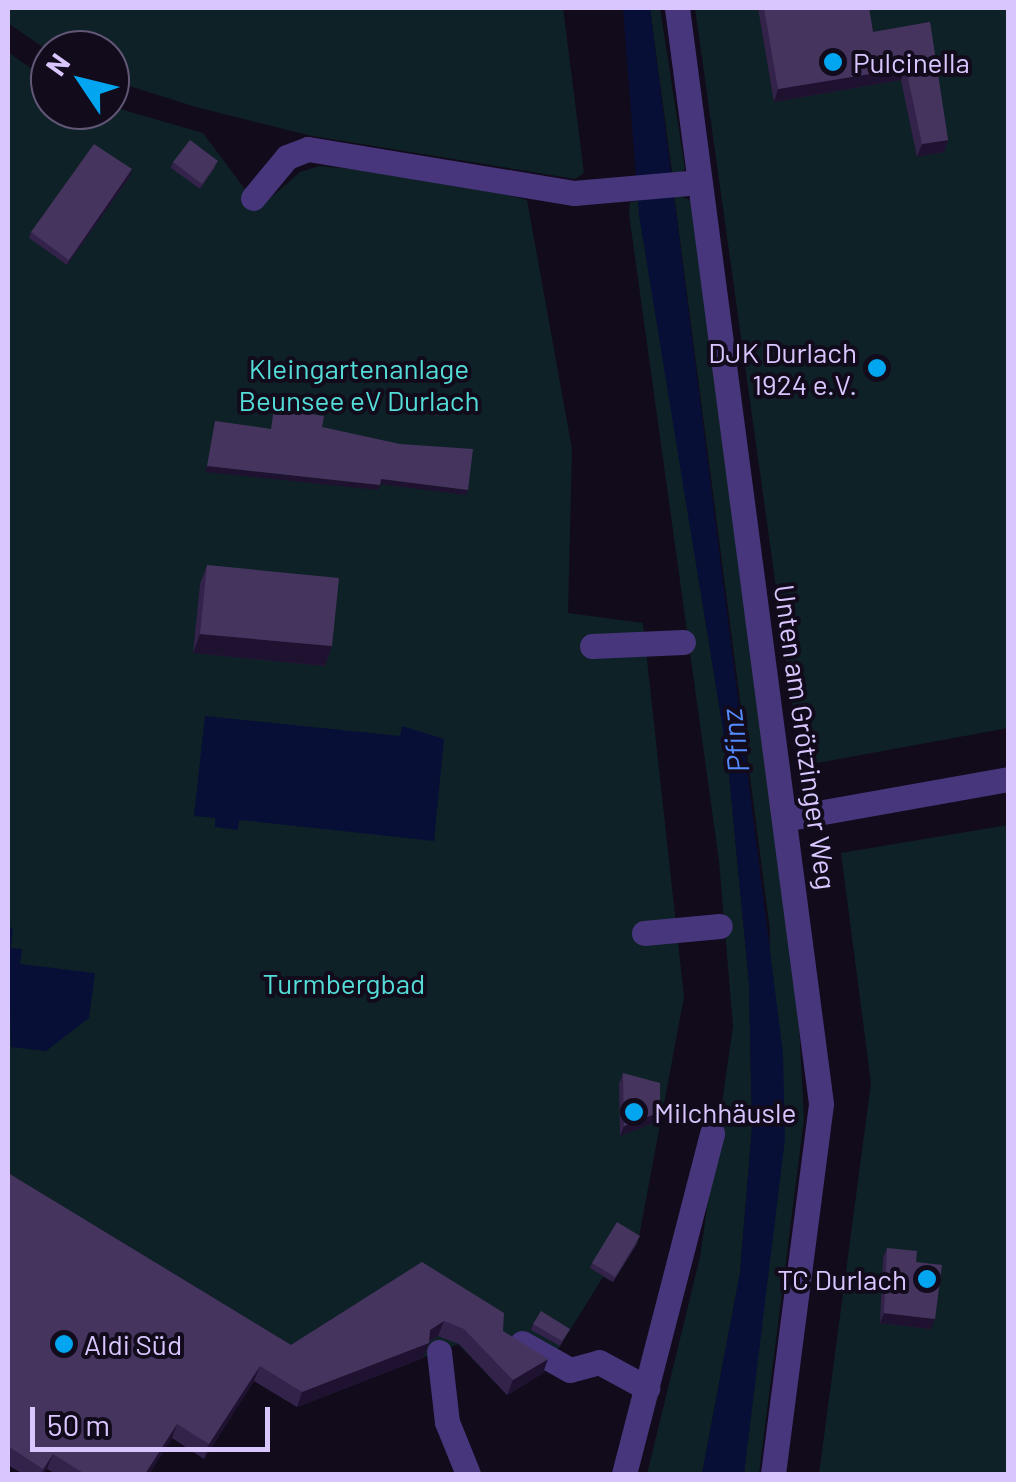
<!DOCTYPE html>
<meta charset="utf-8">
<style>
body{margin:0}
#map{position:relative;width:1016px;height:1482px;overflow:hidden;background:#120b1c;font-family:Barlow,sans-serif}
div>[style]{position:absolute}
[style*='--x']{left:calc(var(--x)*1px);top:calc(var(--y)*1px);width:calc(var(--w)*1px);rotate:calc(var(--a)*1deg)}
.green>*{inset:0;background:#0e2126}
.water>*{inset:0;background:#080f37}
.minor>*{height:25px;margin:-12.5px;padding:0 12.5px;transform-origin:12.5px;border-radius:12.5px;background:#47367b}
.wall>*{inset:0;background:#33234b}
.shaded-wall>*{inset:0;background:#1f1230}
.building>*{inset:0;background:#45355e}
.dots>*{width:28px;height:28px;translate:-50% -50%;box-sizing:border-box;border:5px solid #120b1c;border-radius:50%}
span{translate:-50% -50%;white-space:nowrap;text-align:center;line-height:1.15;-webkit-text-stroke:8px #120b1c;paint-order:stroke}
.poi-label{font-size:28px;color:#d9c6ff}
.left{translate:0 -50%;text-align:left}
.right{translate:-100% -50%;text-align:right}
.park-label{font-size:28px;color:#54ddd8}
.street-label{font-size:28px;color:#d9c6ff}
.water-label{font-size:30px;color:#548bfe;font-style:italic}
.frame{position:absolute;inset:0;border:10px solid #d9c6ff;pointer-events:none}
.north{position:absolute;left:30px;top:30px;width:100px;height:100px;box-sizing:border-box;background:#120b1c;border:2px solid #625677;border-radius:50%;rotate:305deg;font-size:28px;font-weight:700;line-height:40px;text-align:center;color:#d9c6ff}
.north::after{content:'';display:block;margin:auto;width:35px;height:45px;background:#01a5f0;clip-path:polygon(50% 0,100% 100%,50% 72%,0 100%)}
.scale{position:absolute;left:30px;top:1407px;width:240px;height:45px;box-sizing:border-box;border:5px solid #d9c6ff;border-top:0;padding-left:12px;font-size:30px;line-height:35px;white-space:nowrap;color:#d9c6ff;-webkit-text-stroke:8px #120b1c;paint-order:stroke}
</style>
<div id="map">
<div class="green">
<i style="clip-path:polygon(8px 8px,563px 8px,584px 173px,575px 179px,312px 136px,196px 107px,110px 80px,110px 50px,50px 52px,8px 23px)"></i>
<i style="clip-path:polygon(650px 8px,660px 8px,685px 169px,673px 179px)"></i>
<i style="clip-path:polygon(695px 8px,1008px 8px,1008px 728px,801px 766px)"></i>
<i style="clip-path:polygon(8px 52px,50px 82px,50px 110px,110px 106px,203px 133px,259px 208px,300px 172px,319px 166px,440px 177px,527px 200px,572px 449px,568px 613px,643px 623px,684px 997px,638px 1242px,613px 1282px,603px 1277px,544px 1372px,507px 1395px,458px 1344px,297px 1407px,254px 1381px,247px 1391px,8px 1248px)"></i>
<i style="clip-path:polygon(674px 194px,693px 201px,798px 1005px,804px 1119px,759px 1474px,744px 1474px,755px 1364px,770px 930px)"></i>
<i style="clip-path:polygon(638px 201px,727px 754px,749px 983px,752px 1128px,740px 1273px,702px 1474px,647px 1474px,700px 1257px,733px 1026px,719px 861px,629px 214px,630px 202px)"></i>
<i style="clip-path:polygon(1008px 825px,1008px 1474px,819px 1474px,871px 1083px,841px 853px)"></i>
</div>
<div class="water">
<i style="clip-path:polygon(623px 8px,650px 8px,783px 1053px,785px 1139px,744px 1474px,702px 1474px,740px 1272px,752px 1128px,749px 983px,727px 754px,639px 215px)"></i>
<i style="clip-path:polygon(205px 716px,400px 736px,402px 726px,444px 739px,434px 841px,239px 820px,238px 830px,215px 827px,215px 818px,194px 816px)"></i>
<i style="clip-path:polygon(8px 927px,13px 928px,11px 948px,22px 949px,20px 964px,95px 973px,89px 1018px,46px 1051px,11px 1047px)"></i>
</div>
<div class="minor">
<i style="--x:677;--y:8;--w:1105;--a:82.51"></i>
<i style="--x:821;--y:1104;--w:373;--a:97.4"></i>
<i style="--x:253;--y:198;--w:53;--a:-50.3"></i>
<i style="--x:287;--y:157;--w:22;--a:-21"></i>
<i style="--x:308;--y:149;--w:270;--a:9.4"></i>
<i style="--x:574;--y:193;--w:126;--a:-5"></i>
<i style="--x:592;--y:646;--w:91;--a:-2.5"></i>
<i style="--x:784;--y:819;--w:228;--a:-10.1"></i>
<i style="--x:644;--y:933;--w:76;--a:-5.3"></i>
<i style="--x:522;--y:1343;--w:55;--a:29.4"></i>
<i style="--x:570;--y:1370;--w:30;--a:-15"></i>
<i style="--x:599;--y:1362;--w:55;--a:28.4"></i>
<i style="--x:439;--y:1352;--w:70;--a:83.5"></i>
<i style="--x:447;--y:1422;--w:56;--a:68"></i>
<i style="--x:624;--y:1474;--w:352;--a:-75.5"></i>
</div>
<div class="wall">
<i style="clip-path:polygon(758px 8px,869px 8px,873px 32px,930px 22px,948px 140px,944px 152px,917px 157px,901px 80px,774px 102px)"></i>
<i style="clip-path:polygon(173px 162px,216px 166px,200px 189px,171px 168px)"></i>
<i style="clip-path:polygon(131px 175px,67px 265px,29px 238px,31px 232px)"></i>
<i style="clip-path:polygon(207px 565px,332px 646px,325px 666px,193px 653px,200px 584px)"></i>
<i style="clip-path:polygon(623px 1073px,660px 1112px,656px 1122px,620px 1136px,619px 1084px)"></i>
<i style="clip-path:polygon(8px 1173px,291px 1345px,422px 1262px,503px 1331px,543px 1373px,507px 1395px,459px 1344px,438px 1336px,429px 1342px,423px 1358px,297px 1407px,254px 1381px,204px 1459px,172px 1438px,149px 1474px,56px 1474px,47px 1469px,43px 1474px,23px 1474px,8px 1465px)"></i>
<i style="clip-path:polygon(638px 1242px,613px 1282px,590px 1268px,592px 1263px)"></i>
<i style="clip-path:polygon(887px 1248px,916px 1262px,931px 1329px,880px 1323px,883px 1258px)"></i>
<i style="clip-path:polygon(533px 1324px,570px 1329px,560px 1346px,531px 1330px)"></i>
</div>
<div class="shaded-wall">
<i style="clip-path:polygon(906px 68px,901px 80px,774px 102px,778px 89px)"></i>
<i style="clip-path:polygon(948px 140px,944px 152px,917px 157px,922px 144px)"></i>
<i style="clip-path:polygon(132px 169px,131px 175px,67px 265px,69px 260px)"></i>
<i style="clip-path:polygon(207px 466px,380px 485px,378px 490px,205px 472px)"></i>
<i style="clip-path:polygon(381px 479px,468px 490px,466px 495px,379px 484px)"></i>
<i style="clip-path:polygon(200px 634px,332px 646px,325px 666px,193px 653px)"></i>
<i style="clip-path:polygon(660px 1112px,656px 1122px,620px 1136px,624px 1126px)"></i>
<i style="clip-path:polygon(884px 1313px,935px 1319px,931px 1329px,880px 1323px)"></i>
<i style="clip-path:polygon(444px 1321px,438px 1336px,425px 1344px,429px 1343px,423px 1358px,297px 1407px,302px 1392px,430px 1330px)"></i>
<i style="clip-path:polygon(548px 1359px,543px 1373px,507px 1395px,513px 1380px)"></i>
<i style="clip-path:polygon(260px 1366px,254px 1381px,204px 1459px,209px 1444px)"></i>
<i style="clip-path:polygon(177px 1424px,172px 1438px,149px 1474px,145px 1474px)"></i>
<i style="clip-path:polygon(53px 1454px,47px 1469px,43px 1474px,41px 1474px)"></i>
</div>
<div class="building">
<i style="clip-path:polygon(764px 8px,869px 8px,873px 32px,930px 22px,948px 140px,922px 144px,906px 68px,778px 89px)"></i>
<i style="clip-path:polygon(190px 140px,218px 161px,202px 184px,173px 162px)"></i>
<i style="clip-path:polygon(94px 144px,132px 169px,69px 260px,31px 232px)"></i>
<i style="clip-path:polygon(274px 408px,324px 416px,322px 427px,400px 444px,473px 449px,468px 490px,381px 479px,380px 485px,207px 466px,215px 421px,271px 429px)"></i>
<i style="clip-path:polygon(207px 565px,339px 578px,332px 646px,200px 634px)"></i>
<i style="clip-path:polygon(623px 1073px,660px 1083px,660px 1112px,624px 1126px)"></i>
<i style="clip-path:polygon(8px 1173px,291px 1345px,422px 1262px,504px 1313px,503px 1331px,548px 1359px,513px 1380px,464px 1329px,444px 1321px,430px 1330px,429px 1343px,302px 1392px,260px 1366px,209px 1444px,177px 1424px,145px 1474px,85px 1474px,53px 1454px,43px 1469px,8px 1446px)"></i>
<i style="clip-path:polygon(617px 1222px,640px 1236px,615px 1277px,592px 1263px)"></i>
<i style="clip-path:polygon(887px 1248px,917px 1251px,916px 1262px,942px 1265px,935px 1319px,884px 1313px)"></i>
<i style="clip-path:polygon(541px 1311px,570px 1329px,562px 1341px,533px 1324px)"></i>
</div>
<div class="dots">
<i style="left:833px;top:62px;background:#01a5f0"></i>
<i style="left:877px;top:368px;background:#01a5f0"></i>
<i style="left:634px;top:1112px;background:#01a5f0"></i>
<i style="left:927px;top:1279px;background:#01a5f0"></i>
<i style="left:64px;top:1344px;background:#01a5f0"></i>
</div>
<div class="poi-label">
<span class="left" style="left:853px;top:62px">Pulcinella</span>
<span class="right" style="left:857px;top:368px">DJK Durlach<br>1924 e.V.</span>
<span class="left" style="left:654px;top:1112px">Milchhäusle</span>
<span class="right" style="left:907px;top:1279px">TC Durlach</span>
<span class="left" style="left:84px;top:1344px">Aldi Süd</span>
</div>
<div class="park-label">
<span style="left:359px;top:384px">Kleingartenanlage<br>Beunsee eV Durlach</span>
<span style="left:344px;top:983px">Turmbergbad</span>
</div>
<div class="street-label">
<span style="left:806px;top:737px;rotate:82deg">Unten am Grötzinger Weg</span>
</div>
<div class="water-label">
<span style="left:734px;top:741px;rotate:-97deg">Pfinz</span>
</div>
<div class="frame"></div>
<div class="north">N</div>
<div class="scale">50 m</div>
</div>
